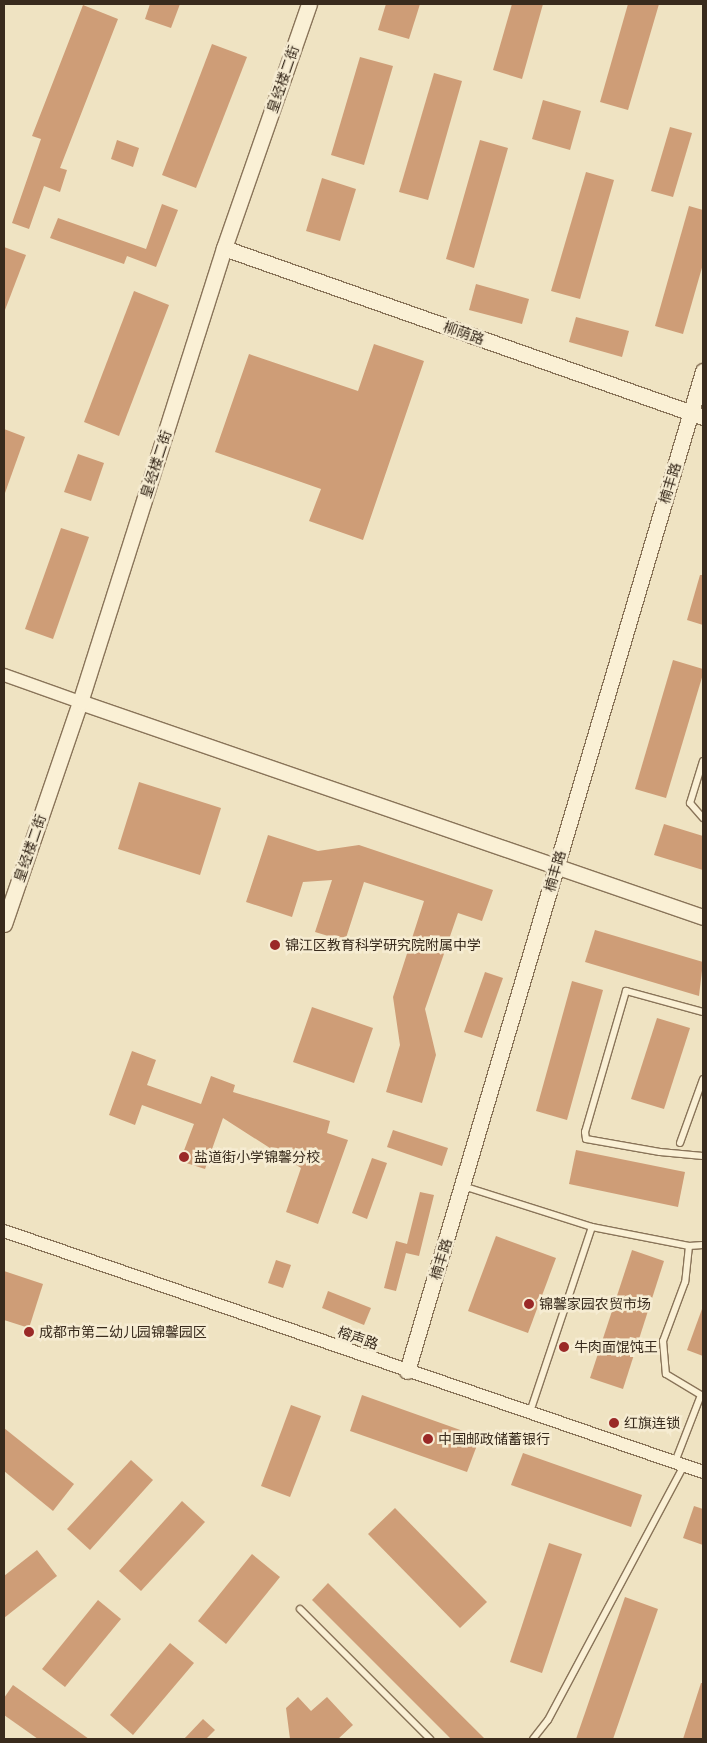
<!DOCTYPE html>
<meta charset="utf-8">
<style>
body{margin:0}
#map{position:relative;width:707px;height:1743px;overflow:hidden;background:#efe3c2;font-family:"PT Serif","Noto Sans SC",serif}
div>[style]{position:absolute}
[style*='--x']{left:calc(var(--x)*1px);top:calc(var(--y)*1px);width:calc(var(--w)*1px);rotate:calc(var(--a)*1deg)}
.building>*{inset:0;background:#ce9d77}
.roads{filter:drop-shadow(1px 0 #897459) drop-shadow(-1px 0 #897459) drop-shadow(0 1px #897459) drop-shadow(0 -1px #897459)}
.service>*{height:6px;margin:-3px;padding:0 3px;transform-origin:3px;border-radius:3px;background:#faf0d5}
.minor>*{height:12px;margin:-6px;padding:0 6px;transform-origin:6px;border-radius:6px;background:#faf0d5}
.tertiary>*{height:15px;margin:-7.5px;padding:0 7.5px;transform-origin:7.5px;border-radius:7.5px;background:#faf0d5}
.dots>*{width:14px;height:14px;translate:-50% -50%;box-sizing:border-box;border:2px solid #f6ecd2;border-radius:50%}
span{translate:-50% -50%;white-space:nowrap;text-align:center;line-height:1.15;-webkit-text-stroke:5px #f6ecd2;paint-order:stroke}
.street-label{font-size:14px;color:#392b1d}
.poi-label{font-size:14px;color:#392b1d}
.left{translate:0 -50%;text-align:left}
.frame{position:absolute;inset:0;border:5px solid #392b1d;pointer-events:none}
</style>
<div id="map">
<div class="building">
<i style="clip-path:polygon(150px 4px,180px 4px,171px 28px,145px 19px)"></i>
<i style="clip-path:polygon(386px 4px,420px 4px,409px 39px,378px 30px)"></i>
<i style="clip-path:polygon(512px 4px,543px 4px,522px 79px,493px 70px)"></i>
<i style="clip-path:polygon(628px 4px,659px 4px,628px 110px,600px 102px)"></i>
<i style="clip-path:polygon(83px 5px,118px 19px,60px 168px,67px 170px,60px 192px,44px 186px,29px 229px,12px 223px,41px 139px,32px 136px)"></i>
<i style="clip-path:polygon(212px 44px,247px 57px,196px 188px,162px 175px)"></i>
<i style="clip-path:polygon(360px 57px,393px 66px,364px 165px,331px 155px)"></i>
<i style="clip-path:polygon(434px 73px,462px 81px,428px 200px,399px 192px)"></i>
<i style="clip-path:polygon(543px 100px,581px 111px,570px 150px,532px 139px)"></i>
<i style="clip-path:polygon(670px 127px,692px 133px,673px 197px,651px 191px)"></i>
<i style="clip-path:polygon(117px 140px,139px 148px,133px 167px,111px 159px)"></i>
<i style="clip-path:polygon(480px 140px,508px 148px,474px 268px,446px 259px)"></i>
<i style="clip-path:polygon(586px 172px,614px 180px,580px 299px,551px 291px)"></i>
<i style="clip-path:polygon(322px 178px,356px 189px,340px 241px,306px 231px)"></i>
<i style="clip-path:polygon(162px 204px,178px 210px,156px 267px,127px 256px,124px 264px,50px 238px,58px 218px,146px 249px)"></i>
<i style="clip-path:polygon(689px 206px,703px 210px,703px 264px,683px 334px,655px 326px)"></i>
<i style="clip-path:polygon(4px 247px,26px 255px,5px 310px,4px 310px)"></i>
<i style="clip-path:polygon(476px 284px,529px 299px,522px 324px,469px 310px)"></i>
<i style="clip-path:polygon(134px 291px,169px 305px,119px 436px,84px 422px)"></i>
<i style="clip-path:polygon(576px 317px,629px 331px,622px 357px,569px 342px)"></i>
<i style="clip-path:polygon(374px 344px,424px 361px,363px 540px,309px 521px,321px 489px,215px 452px,249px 354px,358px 391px)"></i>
<i style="clip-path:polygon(4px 429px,25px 437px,5px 493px,4px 493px)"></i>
<i style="clip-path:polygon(78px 454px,104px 463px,91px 501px,64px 492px)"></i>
<i style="clip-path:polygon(61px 528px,89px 537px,53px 639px,25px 629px)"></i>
<i style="clip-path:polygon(700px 575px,703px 575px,703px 625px,687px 620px)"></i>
<i style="clip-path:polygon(673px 660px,703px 669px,703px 674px,666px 798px,635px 789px)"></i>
<i style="clip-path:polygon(139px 782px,221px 808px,200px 875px,118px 849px)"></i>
<i style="clip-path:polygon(664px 824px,703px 836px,703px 870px,654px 855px)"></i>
<i style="clip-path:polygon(268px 835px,318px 851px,359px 845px,493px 890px,482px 921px,458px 913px,425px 1009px,436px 1055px,422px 1103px,386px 1092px,400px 1045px,393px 997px,424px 901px,364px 882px,345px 941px,315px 932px,332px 880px,303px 882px,292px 917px,246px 902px)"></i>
<i style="clip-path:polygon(595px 930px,703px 962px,699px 996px,585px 962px)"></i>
<i style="clip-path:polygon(485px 972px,503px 978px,482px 1038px,464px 1032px)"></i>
<i style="clip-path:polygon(572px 981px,603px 990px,567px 1120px,536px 1111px)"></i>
<i style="clip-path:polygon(312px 1007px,373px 1028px,354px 1083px,293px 1062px)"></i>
<i style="clip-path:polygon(657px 1018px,690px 1028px,664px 1109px,631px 1099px)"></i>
<i style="clip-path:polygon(132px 1051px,156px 1060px,147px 1085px,201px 1104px,211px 1076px,235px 1085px,233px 1092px,330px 1121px,327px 1133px,348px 1140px,318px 1224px,286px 1212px,301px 1168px,223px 1118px,205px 1169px,180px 1161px,194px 1124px,142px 1105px,135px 1125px,109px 1115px)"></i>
<i style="clip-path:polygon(393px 1130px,448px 1148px,442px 1166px,387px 1147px)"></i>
<i style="clip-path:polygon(576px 1150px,685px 1172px,678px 1207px,569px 1184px)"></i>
<i style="clip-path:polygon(372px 1158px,387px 1163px,367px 1219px,352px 1213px)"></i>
<i style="clip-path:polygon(420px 1192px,434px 1195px,419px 1256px,406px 1253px,396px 1291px,384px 1288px,396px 1241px,407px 1244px)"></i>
<i style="clip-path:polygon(496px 1236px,556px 1258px,528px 1333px,468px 1311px)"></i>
<i style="clip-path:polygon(632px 1250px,664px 1261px,623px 1389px,590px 1378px)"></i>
<i style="clip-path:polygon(276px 1260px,291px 1265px,283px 1288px,268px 1283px)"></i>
<i style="clip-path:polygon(4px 1271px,43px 1284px,29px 1328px,4px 1320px)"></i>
<i style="clip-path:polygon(328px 1291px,371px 1308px,364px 1325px,322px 1308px)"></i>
<i style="clip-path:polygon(702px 1309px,703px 1309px,703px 1356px,687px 1350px)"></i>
<i style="clip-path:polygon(362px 1395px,480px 1437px,467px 1472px,350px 1431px)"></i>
<i style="clip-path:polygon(291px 1405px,321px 1416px,290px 1497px,261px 1486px)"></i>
<i style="clip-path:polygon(4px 1428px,74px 1484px,53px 1511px,4px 1471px)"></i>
<i style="clip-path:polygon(523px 1453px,642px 1495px,631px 1527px,511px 1485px)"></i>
<i style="clip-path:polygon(131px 1460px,153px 1480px,90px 1550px,67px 1529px)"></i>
<i style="clip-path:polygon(182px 1501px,205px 1522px,141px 1591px,119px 1571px)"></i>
<i style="clip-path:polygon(694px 1506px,703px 1509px,703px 1545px,683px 1538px)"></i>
<i style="clip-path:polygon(395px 1508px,487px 1602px,460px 1628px,368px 1534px)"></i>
<i style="clip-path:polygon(549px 1543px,582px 1554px,542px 1673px,510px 1662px)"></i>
<i style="clip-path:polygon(37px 1550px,57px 1576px,4px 1618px,4px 1576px)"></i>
<i style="clip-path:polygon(252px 1554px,280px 1577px,226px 1644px,198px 1621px)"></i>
<i style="clip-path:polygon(328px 1583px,485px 1739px,451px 1739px,312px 1600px)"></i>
<i style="clip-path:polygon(625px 1597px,658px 1609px,613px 1739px,576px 1739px)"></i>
<i style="clip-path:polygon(98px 1600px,121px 1619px,65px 1687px,42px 1669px)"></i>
<i style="clip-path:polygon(170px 1643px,194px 1663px,133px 1735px,110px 1715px)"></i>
<i style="clip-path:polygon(701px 1683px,703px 1683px,703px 1739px,683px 1739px)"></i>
<i style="clip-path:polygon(13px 1685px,89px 1739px,38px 1739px,4px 1715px,4px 1698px)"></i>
<i style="clip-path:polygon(298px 1697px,311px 1711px,327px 1697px,353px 1725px,338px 1739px,290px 1739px,286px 1708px)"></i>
<i style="clip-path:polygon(203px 1719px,215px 1730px,206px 1739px,184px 1739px)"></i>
</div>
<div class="roads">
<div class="service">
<i style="--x:703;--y:761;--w:44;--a:107.2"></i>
<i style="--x:690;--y:803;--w:20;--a:49"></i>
<i style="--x:703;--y:1012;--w:80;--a:-164.7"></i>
<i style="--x:626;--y:991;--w:147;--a:106.2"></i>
<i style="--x:585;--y:1132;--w:7;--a:82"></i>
<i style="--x:586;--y:1139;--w:75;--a:10"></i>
<i style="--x:660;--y:1152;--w:43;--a:5.3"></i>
<i style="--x:680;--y:1143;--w:68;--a:-70.2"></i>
<i style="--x:463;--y:1186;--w:135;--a:17.6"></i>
<i style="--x:592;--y:1227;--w:99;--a:11.1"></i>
<i style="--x:689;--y:1246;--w:36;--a:96"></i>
<i style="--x:685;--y:1282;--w:63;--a:110.4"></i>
<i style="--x:663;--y:1341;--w:33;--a:85"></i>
<i style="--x:666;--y:1374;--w:41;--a:31"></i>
<i style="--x:701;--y:1395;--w:72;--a:111.2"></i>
<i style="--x:689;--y:1246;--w:14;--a:-4"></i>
<i style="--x:530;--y:1412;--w:195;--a:-71.5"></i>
<i style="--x:300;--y:1609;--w:184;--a:45"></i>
<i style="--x:533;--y:1739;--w:24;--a:-52"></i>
<i style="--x:548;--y:1720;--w:289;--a:-61.9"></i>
</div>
<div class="minor">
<i style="--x:4;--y:675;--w:81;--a:19.6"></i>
<i style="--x:4;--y:1231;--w:739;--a:19.02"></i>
</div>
<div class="tertiary">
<i style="--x:224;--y:248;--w:508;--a:19.43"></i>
<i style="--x:80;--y:702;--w:659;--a:19.04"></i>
<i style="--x:4;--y:924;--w:235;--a:-71.1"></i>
<i style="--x:80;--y:702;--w:476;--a:-72.4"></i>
<i style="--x:224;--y:248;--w:258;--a:-70.8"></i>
<i style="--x:407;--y:1371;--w:1043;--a:-73.51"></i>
</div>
</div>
<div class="dots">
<i style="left:275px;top:945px;background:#9a2927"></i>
<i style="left:184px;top:1157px;background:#9a2927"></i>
<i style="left:529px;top:1304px;background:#9a2927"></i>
<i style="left:29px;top:1332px;background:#9a2927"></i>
<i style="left:564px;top:1347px;background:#9a2927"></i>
<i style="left:614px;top:1423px;background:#9a2927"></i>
<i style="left:428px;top:1439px;background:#9a2927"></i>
</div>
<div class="street-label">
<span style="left:283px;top:79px;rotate:-71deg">皇经楼二街</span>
<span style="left:464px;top:333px;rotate:19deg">柳荫路</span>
<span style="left:156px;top:464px;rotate:-72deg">皇经楼二街</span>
<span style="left:670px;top:483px;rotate:-73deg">楠丰路</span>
<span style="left:30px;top:848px;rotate:-71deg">皇经楼二街</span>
<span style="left:555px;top:871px;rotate:-74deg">楠丰路</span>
<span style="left:441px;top:1259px;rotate:-73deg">楠丰路</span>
<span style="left:358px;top:1338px;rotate:19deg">榕声路</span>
</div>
<div class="poi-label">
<span class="left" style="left:285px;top:945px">锦江区教育科学研究院附属中学</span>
<span class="left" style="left:194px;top:1157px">盐道街小学锦馨分校</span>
<span class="left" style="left:539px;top:1304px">锦馨家园农贸市场</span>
<span class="left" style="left:39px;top:1332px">成都市第二幼儿园锦馨园区</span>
<span class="left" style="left:574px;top:1347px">牛肉面馄饨王</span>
<span class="left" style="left:624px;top:1423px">红旗连锁</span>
<span class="left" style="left:438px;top:1439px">中国邮政储蓄银行</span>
</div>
<div class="frame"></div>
</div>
